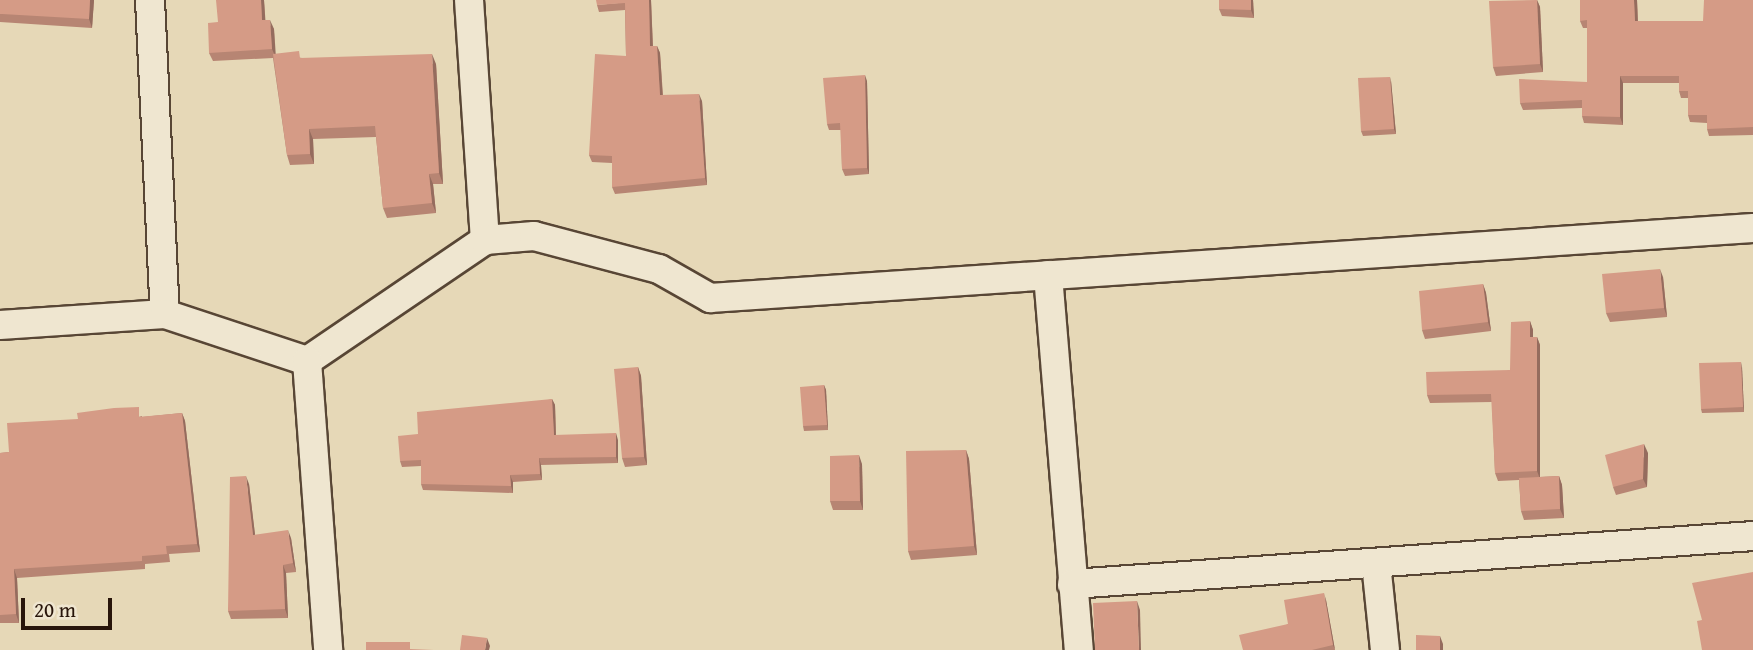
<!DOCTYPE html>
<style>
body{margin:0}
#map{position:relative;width:1753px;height:650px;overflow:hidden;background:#e6d8b7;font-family:"Gentium Book Plus",serif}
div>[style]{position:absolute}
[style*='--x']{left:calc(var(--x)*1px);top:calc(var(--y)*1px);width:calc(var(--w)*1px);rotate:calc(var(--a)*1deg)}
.roads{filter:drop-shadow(2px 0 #584635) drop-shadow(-2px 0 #584635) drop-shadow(0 2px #584635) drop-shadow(0 -2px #584635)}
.minor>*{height:28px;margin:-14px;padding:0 14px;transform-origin:14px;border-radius:14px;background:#efe6d0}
.wall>*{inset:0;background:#b78573}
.shaded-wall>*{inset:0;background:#956c5e}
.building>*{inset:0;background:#d59b86}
span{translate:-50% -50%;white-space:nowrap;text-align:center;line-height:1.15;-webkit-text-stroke:7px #efe6d0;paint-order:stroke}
.scale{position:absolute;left:21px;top:598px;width:91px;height:32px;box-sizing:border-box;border:4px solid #28150a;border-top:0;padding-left:9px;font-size:21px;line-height:24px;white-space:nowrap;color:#28150a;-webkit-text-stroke:5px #efe6d0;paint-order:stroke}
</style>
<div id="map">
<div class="roads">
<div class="minor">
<i style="--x:150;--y:0;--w:314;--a:87.3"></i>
<i style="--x:469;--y:0;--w:241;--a:86.2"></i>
<i style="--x:1048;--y:275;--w:376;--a:85.3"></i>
<i style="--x:0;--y:325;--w:165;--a:-3.8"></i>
<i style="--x:165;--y:314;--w:150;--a:18.3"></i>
<i style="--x:307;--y:361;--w:215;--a:-34.2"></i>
<i style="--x:485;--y:240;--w:49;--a:-4.7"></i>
<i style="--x:534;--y:236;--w:129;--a:14.8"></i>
<i style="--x:659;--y:269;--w:59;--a:29.6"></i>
<i style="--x:710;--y:298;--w:1045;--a:-3.84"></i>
<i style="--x:307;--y:361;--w:290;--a:85.8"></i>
<i style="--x:1376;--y:563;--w:87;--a:84.1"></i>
<i style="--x:1072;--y:584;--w:683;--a:-4.03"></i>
</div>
</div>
<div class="wall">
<i style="clip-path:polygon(0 0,94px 0,92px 28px,0 22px)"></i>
<i style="clip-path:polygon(264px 0,265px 20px,274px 29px,275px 54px,302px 58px,436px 64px,443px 184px,433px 184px,436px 213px,387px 218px,383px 208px,376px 137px,313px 139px,314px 164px,290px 165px,287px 155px,273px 58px,213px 61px,209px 53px,218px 22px)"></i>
<i style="clip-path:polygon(651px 0,653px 46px,657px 46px,660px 53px,663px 95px,702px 101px,707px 185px,615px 194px,612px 187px,612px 163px,592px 162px,589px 155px,626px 56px,625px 10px,599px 12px,597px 5px)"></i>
<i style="clip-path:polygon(1253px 0,1254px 18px,1222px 16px,1219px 9px)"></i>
<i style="clip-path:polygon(1537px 0,1540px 7px,1543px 72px,1496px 76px,1493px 67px)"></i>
<i style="clip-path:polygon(1580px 0,1637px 0,1638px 21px,1703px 21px,1753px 0,1753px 135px,1709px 136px,1707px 129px,1707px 123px,1690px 122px,1688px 115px,1688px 98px,1681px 98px,1679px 91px,1679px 83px,1623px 83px,1623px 125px,1584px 123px,1582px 116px,1582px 108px,1523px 110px,1520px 103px,1587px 82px,1587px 28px,1583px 28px,1580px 21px)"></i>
<i style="clip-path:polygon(867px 81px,869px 174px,845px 176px,842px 169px,841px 130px,829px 130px,827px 124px)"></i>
<i style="clip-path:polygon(1391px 81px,1396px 134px,1363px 136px,1361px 131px)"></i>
<i style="clip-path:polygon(1663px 277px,1667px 317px,1610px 322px,1606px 313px)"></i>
<i style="clip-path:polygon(1483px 284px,1486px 293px,1491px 331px,1425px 339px,1422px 330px)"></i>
<i style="clip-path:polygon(1530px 321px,1533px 330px,1533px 337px,1537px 337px,1540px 345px,1540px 477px,1559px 476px,1562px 485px,1564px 518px,1524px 520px,1521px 511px,1519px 480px,1498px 481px,1495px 473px,1492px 402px,1430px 403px,1427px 395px,1510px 370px)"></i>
<i style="clip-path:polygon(638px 367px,641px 376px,647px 465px,625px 467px,622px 458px)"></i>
<i style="clip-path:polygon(1742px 367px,1744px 412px,1702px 413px,1701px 409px)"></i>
<i style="clip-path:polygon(824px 385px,826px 390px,828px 430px,804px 431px,803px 426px)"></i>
<i style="clip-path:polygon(552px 399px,555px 405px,556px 435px,618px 440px,618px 463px,541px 465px,542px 480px,513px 482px,513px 493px,423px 490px,421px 484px,421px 466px,402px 467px,400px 461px,418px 434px)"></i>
<i style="clip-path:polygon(182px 413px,185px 421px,200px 552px,169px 554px,170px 562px,145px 564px,145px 569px,17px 578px,19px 623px,0 623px,0 453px,9px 452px,142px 416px,142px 417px)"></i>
<i style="clip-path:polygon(966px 450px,969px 459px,977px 555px,911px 560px,908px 551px)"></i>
<i style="clip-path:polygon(1648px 453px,1647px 487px,1616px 495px,1613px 487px)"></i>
<i style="clip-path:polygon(862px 464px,863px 510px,833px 510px,830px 501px)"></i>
<i style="clip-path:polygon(249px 484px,255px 535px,291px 538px,296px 572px,286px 573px,288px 618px,231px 619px,228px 611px)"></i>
<i style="clip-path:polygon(1326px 600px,1335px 650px,1243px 650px,1288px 624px)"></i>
</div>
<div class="shaded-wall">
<i style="clip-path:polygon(90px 0,94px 0,92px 28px,89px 19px)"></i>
<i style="clip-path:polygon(261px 0,264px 0,266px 29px,262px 20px)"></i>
<i style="clip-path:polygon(649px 0,651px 0,653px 53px,650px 46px)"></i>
<i style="clip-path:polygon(1251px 0,1253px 0,1254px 18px,1251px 10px)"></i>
<i style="clip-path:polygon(1537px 0,1540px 7px,1543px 72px,1540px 64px)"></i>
<i style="clip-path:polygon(1634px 0,1637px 0,1638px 29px,1635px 21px)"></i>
<i style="clip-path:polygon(270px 20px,274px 29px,276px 58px,272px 49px)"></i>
<i style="clip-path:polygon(657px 46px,660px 53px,663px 102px,660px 95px)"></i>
<i style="clip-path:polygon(432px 54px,436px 64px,443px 184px,439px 173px)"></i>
<i style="clip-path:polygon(865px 75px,867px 81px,869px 174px,867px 168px)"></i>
<i style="clip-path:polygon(1620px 76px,1623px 83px,1623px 125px,1620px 117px)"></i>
<i style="clip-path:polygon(1390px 77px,1391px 81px,1396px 134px,1394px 129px)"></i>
<i style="clip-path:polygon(699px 94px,702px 101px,707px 185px,705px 178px)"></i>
<i style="clip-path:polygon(309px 129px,313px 139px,314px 164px,310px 154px)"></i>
<i style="clip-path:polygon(429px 174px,433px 184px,436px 213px,432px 203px)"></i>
<i style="clip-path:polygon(1660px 269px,1663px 277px,1667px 317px,1664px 308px)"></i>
<i style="clip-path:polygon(1483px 284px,1486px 293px,1491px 331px,1488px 322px)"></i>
<i style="clip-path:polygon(1530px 321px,1533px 330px,1533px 345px,1530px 337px)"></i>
<i style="clip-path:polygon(1537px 337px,1540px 345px,1540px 479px,1537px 471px)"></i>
<i style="clip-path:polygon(1741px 362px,1742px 367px,1744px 412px,1743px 407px)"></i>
<i style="clip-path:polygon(638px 367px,641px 376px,647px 465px,644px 457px)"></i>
<i style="clip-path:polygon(824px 385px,826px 390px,828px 430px,827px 425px)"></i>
<i style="clip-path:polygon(552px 399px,555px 405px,556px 442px,554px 435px)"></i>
<i style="clip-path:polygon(182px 413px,185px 421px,200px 552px,197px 544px)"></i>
<i style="clip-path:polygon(616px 433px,618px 440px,618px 463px,616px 457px)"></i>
<i style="clip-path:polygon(1644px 444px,1648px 453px,1647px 487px,1643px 479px)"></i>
<i style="clip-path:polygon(966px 450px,969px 459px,977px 555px,974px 546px)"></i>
<i style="clip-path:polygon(859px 455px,862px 464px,863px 510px,860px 501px)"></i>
<i style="clip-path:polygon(539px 458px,541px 465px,542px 480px,540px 474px)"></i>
<i style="clip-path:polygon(510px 475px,513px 482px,513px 493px,511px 486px)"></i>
<i style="clip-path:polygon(246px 476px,249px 484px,256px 543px,253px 535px)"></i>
<i style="clip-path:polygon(1559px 476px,1562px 485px,1564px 518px,1560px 509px)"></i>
<i style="clip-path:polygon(288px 530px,291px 538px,296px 572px,293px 563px)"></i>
<i style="clip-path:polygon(283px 565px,286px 573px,288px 618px,285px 609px)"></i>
<i style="clip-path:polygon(14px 569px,17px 578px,19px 623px,16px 614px)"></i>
<i style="clip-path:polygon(1324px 593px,1326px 600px,1335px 650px,1333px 645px)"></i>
<i style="clip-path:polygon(1137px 601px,1140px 610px,1141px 650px,1139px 650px)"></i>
<i style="clip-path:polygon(1440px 636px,1443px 644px,1443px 650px,1440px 650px)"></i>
<i style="clip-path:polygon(487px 638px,490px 646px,489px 650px,485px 650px)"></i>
</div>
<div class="building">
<i style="clip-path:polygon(0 0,90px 0,89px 19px,2px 14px,0 14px)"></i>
<i style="clip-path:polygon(216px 0,261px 0,262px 20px,270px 20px,272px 49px,209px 53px,208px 23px,218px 22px)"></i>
<i style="clip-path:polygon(596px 0,649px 0,650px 46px,657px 46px,660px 95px,699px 94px,705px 178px,612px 187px,612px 156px,589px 155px,595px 54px,626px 56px,625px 3px,597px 5px)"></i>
<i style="clip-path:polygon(1219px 0,1251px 0,1251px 10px,1219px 9px)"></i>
<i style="clip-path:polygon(1537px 0,1540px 64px,1493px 67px,1489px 1px)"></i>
<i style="clip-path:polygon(1580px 0,1634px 0,1635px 21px,1703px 21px,1704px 0,1753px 0,1753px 127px,1707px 129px,1707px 115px,1688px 115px,1688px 91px,1679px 91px,1679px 76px,1620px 76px,1620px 117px,1582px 116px,1582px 100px,1520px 103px,1519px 79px,1587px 82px,1587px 20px,1580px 21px)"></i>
<i style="clip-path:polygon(299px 51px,300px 58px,432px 54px,439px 173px,429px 174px,432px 203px,383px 208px,375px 126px,309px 129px,310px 154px,287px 155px,273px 54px)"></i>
<i style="clip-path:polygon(865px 75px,867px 168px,842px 169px,840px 123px,827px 124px,823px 78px)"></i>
<i style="clip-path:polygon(1390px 77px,1394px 129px,1361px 131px,1358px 78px)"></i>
<i style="clip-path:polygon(1660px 269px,1664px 308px,1606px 313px,1602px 274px)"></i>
<i style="clip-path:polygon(1483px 284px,1488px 322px,1422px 330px,1419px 291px)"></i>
<i style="clip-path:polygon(1530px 321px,1530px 337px,1537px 337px,1537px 471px,1495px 473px,1491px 394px,1427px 395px,1426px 372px,1510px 370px,1511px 322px)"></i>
<i style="clip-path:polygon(1741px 362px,1743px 407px,1701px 409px,1699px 363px)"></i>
<i style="clip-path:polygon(638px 367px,644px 457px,622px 458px,614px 369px)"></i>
<i style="clip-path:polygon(824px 385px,827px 425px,803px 426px,800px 387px)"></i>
<i style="clip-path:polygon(552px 399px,554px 435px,616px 433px,616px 457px,539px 458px,540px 474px,510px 475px,511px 486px,421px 484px,421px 460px,400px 461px,398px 436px,418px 434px,417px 412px)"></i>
<i style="clip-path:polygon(139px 407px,139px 417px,182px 413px,197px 544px,166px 546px,167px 554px,142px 556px,142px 561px,14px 569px,16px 614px,0 615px,0 453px,9px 452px,7px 423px,78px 419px,77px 413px,114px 408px)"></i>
<i style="clip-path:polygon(1644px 444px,1643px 479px,1613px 487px,1605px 455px)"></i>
<i style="clip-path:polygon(966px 450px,974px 546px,908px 551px,906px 451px)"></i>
<i style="clip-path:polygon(859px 455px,860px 501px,830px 501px,830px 456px)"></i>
<i style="clip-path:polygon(246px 476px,253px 535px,288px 530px,293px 563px,283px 565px,285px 609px,228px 611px,230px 477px)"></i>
<i style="clip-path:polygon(1559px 476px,1560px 509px,1521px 511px,1519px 478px)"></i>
<i style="clip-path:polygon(1753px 572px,1753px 650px,1702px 650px,1697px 621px,1702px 620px,1692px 583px)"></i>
<i style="clip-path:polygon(1324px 593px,1333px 645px,1312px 650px,1243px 650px,1239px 635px,1288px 624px,1284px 600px)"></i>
<i style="clip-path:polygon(1137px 601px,1139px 650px,1095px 650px,1093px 603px)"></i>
<i style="clip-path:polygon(462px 635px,487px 638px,485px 650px,460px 650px)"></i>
<i style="clip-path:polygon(1416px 635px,1440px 636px,1440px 650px,1416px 650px)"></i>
<i style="clip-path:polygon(366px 642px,410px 642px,410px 649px,434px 650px,366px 650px)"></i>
</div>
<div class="scale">20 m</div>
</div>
